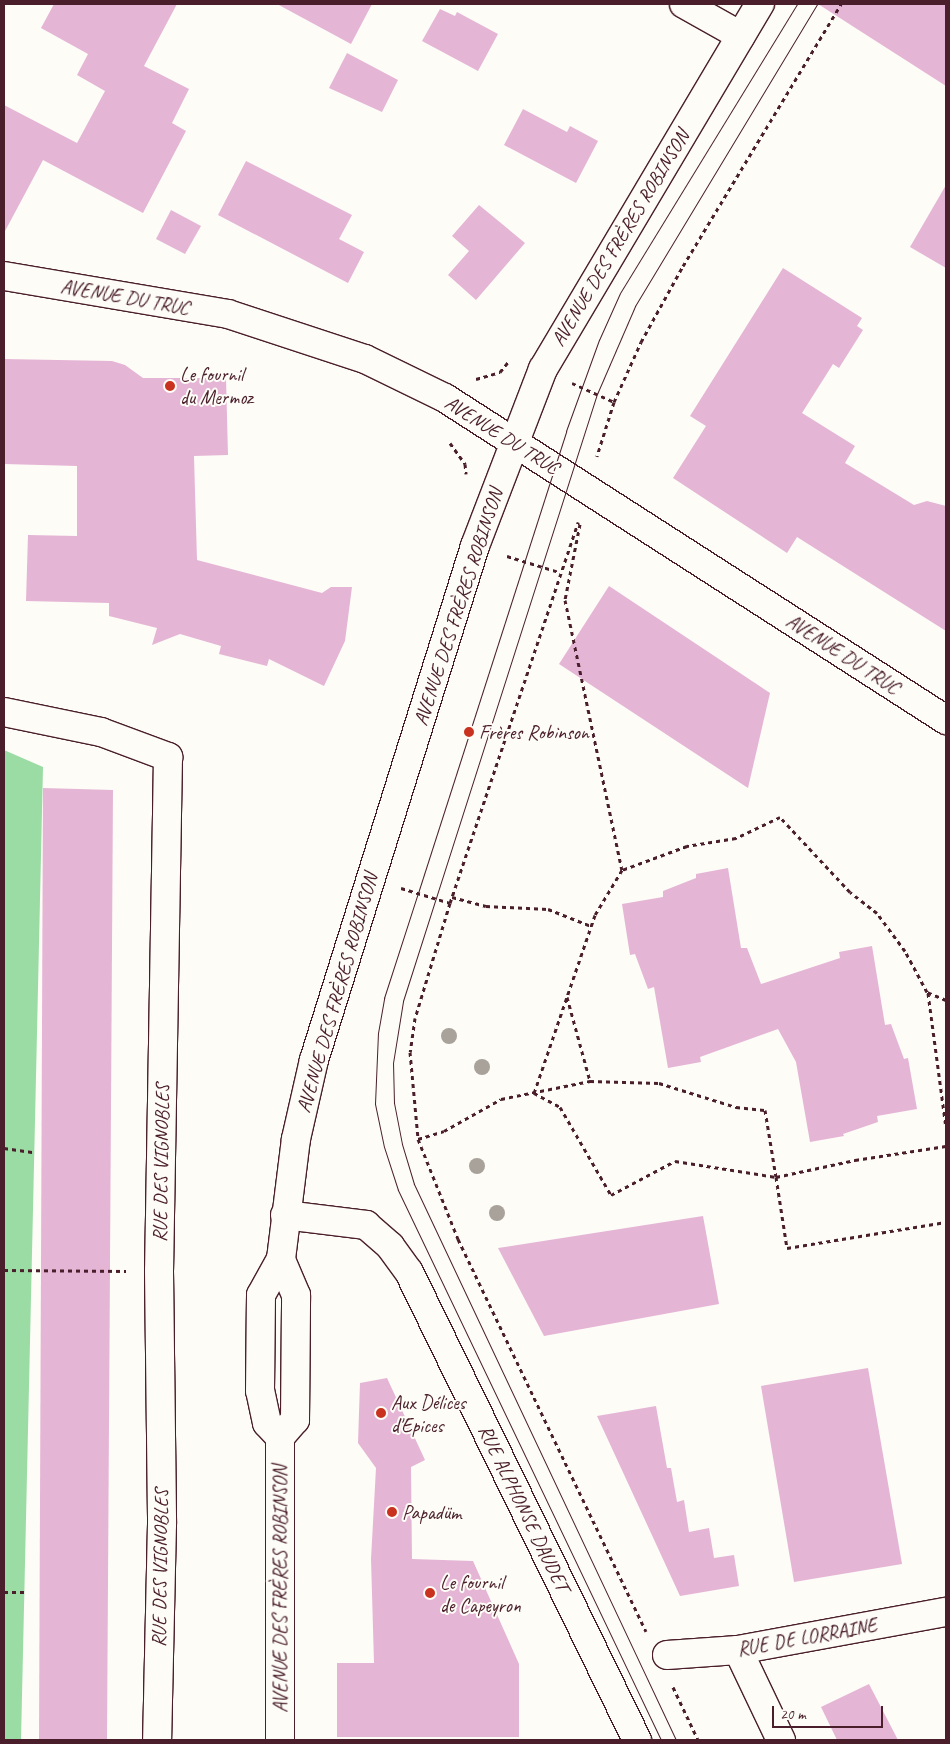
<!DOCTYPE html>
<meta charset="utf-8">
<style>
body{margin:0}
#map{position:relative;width:950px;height:1744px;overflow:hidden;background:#fdfcf7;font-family:Caveat,sans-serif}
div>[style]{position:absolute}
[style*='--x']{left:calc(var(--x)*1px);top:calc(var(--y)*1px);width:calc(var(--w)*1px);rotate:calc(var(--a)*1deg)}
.green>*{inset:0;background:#9bdca5}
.building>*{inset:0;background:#e5b5d5}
.path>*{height:3px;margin-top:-1.5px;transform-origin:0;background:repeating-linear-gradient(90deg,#4a1f2b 0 4px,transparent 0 8px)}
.roads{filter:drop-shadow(1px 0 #4a1f2b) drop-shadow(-1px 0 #4a1f2b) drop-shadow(0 1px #4a1f2b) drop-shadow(0 -1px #4a1f2b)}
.minor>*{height:28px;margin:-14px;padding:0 14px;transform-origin:14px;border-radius:14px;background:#fdfcf7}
.tertiary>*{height:28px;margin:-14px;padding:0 14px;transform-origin:14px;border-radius:14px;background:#fdfcf7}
.tram>*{height:1px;margin:-0.5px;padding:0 0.5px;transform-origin:0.5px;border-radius:0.5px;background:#4a1f2b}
.trees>*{width:16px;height:16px;margin:-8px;border-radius:50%;background:#a8a29b}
.dots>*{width:14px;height:14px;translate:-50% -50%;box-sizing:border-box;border:2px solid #fdfcf7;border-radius:50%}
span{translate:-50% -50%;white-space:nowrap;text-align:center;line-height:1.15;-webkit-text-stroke:4px #fdfcf7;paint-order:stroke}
.street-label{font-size:20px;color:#4a1f2b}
.poi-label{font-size:20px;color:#4a1f2b}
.left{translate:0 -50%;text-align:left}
.frame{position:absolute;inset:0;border:5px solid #4a1f2b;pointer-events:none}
.scale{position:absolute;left:772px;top:1706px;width:111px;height:22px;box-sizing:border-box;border:2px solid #4a1f2b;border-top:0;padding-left:6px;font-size:15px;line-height:18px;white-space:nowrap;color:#4a1f2b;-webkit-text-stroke:4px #fdfcf7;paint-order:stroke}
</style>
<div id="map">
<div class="green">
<i style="clip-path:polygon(4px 750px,43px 767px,21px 1740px,4px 1740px)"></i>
</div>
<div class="building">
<i style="clip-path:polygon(54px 4px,177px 4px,144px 66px,189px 89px,172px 123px,186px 131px,143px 213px,43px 160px,4px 233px,4px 105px,77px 143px,105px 91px,77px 75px,88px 54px,41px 28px)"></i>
<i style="clip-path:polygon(277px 4px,372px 4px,351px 44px)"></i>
<i style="clip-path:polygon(818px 4px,946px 4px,946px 86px)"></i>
<i style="clip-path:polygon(440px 9px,455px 16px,457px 12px,498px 34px,478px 71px,422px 41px)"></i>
<i style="clip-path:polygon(347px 53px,398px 80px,382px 112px,329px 88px)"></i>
<i style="clip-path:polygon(523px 109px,567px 132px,570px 126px,598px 141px,576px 183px,504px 145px)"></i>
<i style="clip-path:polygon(246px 161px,352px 215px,339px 239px,364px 252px,348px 283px,218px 215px)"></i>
<i style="clip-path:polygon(946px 185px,946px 268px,910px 247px)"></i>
<i style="clip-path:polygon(479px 205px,525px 243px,476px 300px,448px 275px,469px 251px,452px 236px)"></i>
<i style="clip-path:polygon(171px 210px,201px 226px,185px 254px,156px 239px)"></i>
<i style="clip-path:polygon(783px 268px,862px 318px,857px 326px,863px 330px,839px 368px,833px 364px,802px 413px,855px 446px,845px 463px,914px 505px,927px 501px,946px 506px,946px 631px,797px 537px,787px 553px,673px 478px,706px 426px,690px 416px)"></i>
<i style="clip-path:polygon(4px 359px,112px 361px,125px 365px,143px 378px,226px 378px,228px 455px,194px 456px,197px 560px,322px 593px,331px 587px,352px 587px,345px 641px,324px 686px,269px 659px,267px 666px,219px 654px,221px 646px,180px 634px,152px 645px,157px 628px,109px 616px,109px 603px,26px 601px,28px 535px,77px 536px,77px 466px,4px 464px)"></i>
<i style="clip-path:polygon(609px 586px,770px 693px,748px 788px,559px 664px)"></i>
<i style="clip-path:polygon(43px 788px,113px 790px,107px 1740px,39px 1740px)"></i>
<i style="clip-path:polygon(728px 868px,741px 948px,747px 948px,761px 984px,840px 958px,839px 952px,872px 946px,885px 1025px,891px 1024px,904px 1059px,908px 1058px,917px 1109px,877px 1116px,878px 1122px,843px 1134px,844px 1136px,810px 1142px,796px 1062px,778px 1029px,700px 1057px,701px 1062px,668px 1068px,654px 987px,648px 989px,635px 954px,630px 955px,622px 904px,663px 897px,663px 891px,696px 878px,696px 874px)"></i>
<i style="clip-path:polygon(703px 1216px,719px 1304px,544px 1336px,498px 1248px)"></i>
<i style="clip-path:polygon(868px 1368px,902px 1564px,794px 1582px,761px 1386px)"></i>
<i style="clip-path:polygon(387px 1378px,425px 1460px,411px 1467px,412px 1559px,473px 1561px,519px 1664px,519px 1737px,337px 1737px,337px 1663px,374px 1663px,371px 1559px,376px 1468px,358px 1443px,360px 1383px)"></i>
<i style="clip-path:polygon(656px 1406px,667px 1468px,671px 1468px,677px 1502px,684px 1500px,689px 1532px,709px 1528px,714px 1558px,734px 1555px,739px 1586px,680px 1596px,597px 1416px)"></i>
<i style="clip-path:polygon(869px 1684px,898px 1740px,837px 1740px,821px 1707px)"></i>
</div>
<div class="path">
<i style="--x:476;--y:379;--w:25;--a:-16"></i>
<i style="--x:500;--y:372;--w:14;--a:-51"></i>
<i style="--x:572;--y:383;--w:46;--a:24.3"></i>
<i style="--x:614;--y:402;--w:57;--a:107.5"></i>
<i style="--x:614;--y:402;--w:66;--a:-65.8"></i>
<i style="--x:641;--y:342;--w:87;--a:-61.1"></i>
<i style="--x:683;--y:266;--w:306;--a:-58.9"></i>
<i style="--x:450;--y:443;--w:26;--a:54"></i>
<i style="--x:465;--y:464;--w:10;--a:84"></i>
<i style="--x:580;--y:524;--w:77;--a:101.2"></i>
<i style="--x:565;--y:600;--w:276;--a:78.1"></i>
<i style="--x:507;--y:556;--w:54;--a:17.1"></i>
<i style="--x:401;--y:888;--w:51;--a:17"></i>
<i style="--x:450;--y:903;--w:120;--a:106.9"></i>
<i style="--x:415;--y:1018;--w:34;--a:98"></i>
<i style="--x:410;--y:1052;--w:87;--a:84.7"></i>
<i style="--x:418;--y:1139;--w:108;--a:68.2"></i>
<i style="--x:458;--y:1239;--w:435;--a:64.4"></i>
<i style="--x:452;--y:897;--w:35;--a:15"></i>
<i style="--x:486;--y:906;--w:62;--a:2.8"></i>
<i style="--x:548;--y:909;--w:46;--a:21.6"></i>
<i style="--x:450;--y:903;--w:402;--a:-71.4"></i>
<i style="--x:928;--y:993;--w:136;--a:82.4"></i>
<i style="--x:567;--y:997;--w:87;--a:74.7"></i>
<i style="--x:946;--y:1000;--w:21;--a:-157"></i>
<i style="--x:927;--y:992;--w:47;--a:-118.2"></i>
<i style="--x:905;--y:951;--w:47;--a:-126.4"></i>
<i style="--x:877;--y:913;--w:34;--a:-142"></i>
<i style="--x:850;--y:892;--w:103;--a:-133"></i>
<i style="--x:780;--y:817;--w:49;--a:154.5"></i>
<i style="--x:736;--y:838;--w:50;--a:170.7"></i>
<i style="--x:687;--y:846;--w:69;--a:159.7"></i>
<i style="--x:622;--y:870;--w:52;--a:121"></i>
<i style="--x:595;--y:915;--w:188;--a:108.9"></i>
<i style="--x:534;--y:1093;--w:30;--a:28"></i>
<i style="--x:560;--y:1107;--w:102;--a:59.9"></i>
<i style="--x:611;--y:1195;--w:72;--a:-28"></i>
<i style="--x:675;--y:1161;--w:102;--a:9"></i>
<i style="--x:776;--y:1177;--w:72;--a:81.2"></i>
<i style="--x:787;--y:1248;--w:161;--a:-9.3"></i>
<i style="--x:418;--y:1139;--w:27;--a:-17"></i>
<i style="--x:444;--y:1131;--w:65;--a:-29.3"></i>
<i style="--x:501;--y:1099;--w:91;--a:-11.4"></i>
<i style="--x:590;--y:1081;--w:69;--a:1.7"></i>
<i style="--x:659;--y:1083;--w:81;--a:17.3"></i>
<i style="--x:736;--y:1107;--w:29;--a:6"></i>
<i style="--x:765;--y:1110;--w:68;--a:80.7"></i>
<i style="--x:776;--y:1177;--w:81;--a:-12.1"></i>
<i style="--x:855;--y:1160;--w:92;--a:-8.7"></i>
<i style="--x:4;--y:1148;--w:30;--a:8"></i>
<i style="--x:4;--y:1270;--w:122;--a:0.5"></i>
<i style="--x:4;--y:1592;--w:20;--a:0"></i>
<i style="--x:673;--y:1687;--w:59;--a:64.7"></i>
</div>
<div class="roads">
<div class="minor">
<i style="--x:684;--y:4;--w:65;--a:29.3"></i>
<i style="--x:4;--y:712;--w:99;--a:11.7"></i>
<i style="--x:101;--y:732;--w:72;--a:20.5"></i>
<i style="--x:168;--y:757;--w:514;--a:91"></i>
<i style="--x:159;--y:1271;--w:253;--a:89.3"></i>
<i style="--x:162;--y:1524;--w:216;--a:91.3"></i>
<i style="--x:285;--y:1215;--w:82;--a:7"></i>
<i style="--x:366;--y:1225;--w:32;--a:41"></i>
<i style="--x:390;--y:1246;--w:32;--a:54"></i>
<i style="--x:409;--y:1272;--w:521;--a:64.03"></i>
<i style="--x:738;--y:1650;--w:100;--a:64.5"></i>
<i style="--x:667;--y:1655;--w:71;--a:-4"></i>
<i style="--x:738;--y:1650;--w:211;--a:-10.4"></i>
</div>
<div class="tertiary">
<i style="--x:4;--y:276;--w:227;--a:9.6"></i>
<i style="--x:228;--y:314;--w:144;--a:18.2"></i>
<i style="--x:365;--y:359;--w:89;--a:26"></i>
<i style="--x:445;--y:398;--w:596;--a:32.73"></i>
<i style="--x:280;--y:1437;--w:23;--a:-49"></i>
<i style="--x:295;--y:1420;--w:125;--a:-89.5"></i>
<i style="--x:296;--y:1295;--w:39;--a:-113"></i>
<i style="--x:280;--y:1740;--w:303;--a:-90"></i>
<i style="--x:280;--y:1437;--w:19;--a:-133"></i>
<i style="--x:267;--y:1423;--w:33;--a:-102"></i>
<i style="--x:260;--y:1391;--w:96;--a:-89.4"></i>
<i style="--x:261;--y:1295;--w:41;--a:-60.9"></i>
<i style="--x:281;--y:1259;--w:121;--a:-82.9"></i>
<i style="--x:296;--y:1139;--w:81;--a:-77.2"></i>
<i style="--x:314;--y:1060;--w:539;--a:-72.61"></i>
<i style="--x:475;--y:546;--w:190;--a:-69"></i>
<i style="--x:543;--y:369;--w:425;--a:-59.3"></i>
</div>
</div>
<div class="tram">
<i style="--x:661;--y:1740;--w:610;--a:-115.56"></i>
<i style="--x:398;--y:1190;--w:45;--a:-108"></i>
<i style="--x:384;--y:1147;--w:44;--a:-101.8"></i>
<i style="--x:375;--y:1104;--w:71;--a:-87.6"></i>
<i style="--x:378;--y:1033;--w:36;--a:-80"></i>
<i style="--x:384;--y:998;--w:110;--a:-72.1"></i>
<i style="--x:418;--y:893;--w:485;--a:-72.2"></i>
<i style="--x:566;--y:431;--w:97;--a:-70.1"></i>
<i style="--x:599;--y:340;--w:51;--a:-65.9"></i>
<i style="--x:620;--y:293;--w:339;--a:-58.5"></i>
<i style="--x:676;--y:1740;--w:615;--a:-115.23"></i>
<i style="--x:414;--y:1184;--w:42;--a:-106.7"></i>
<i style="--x:402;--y:1144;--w:42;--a:-101"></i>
<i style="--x:394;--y:1103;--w:40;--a:-91.4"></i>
<i style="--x:393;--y:1063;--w:63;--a:-80.8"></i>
<i style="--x:403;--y:1001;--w:637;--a:-72.28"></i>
<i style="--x:597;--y:394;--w:96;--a:-66.6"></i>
<i style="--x:635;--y:306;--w:353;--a:-58.9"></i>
</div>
<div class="trees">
<i style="left:449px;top:1036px"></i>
<i style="left:482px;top:1067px"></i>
<i style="left:477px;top:1166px"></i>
<i style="left:497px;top:1213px"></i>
</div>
<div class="dots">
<i style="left:170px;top:386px;background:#c8321e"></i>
<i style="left:469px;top:732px;background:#c8321e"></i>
<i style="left:381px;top:1413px;background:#c8321e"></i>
<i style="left:392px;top:1512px;background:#c8321e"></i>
<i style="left:430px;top:1593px;background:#c8321e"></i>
</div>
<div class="street-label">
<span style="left:620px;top:238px;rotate:-59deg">AVENUE DES FRÈRES ROBINSON</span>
<span style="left:125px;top:297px;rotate:10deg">AVENUE DU TRUC</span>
<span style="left:502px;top:435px;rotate:32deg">AVENUE DU TRUC</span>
<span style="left:458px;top:607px;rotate:-72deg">AVENUE DES FRÈRES ROBINSON</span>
<span style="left:843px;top:654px;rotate:33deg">AVENUE DU TRUC</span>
<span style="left:337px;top:993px;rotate:-74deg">AVENUE DES FRÈRES ROBINSON</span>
<span style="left:161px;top:1163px;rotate:-89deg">RUE DES VIGNOBLES</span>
<span style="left:524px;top:1508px;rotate:64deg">RUE ALPHONSE DAUDET</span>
<span style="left:160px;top:1568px;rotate:-89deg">RUE DES VIGNOBLES</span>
<span style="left:280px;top:1589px;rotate:-90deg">AVENUE DES FRÈRES ROBINSON</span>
<span style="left:807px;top:1637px;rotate:-10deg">RUE DE LORRAINE</span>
</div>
<div class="poi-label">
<span class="left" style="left:180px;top:386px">Le fournil<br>du Mermoz</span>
<span class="left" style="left:479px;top:732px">Frères Robinson</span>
<span class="left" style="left:391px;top:1414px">Aux Délices<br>d'Epices</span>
<span class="left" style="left:402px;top:1512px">Papadüm</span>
<span class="left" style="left:440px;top:1594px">Le fournil<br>de Capeyron</span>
</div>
<div class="frame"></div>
<div class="scale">20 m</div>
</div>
